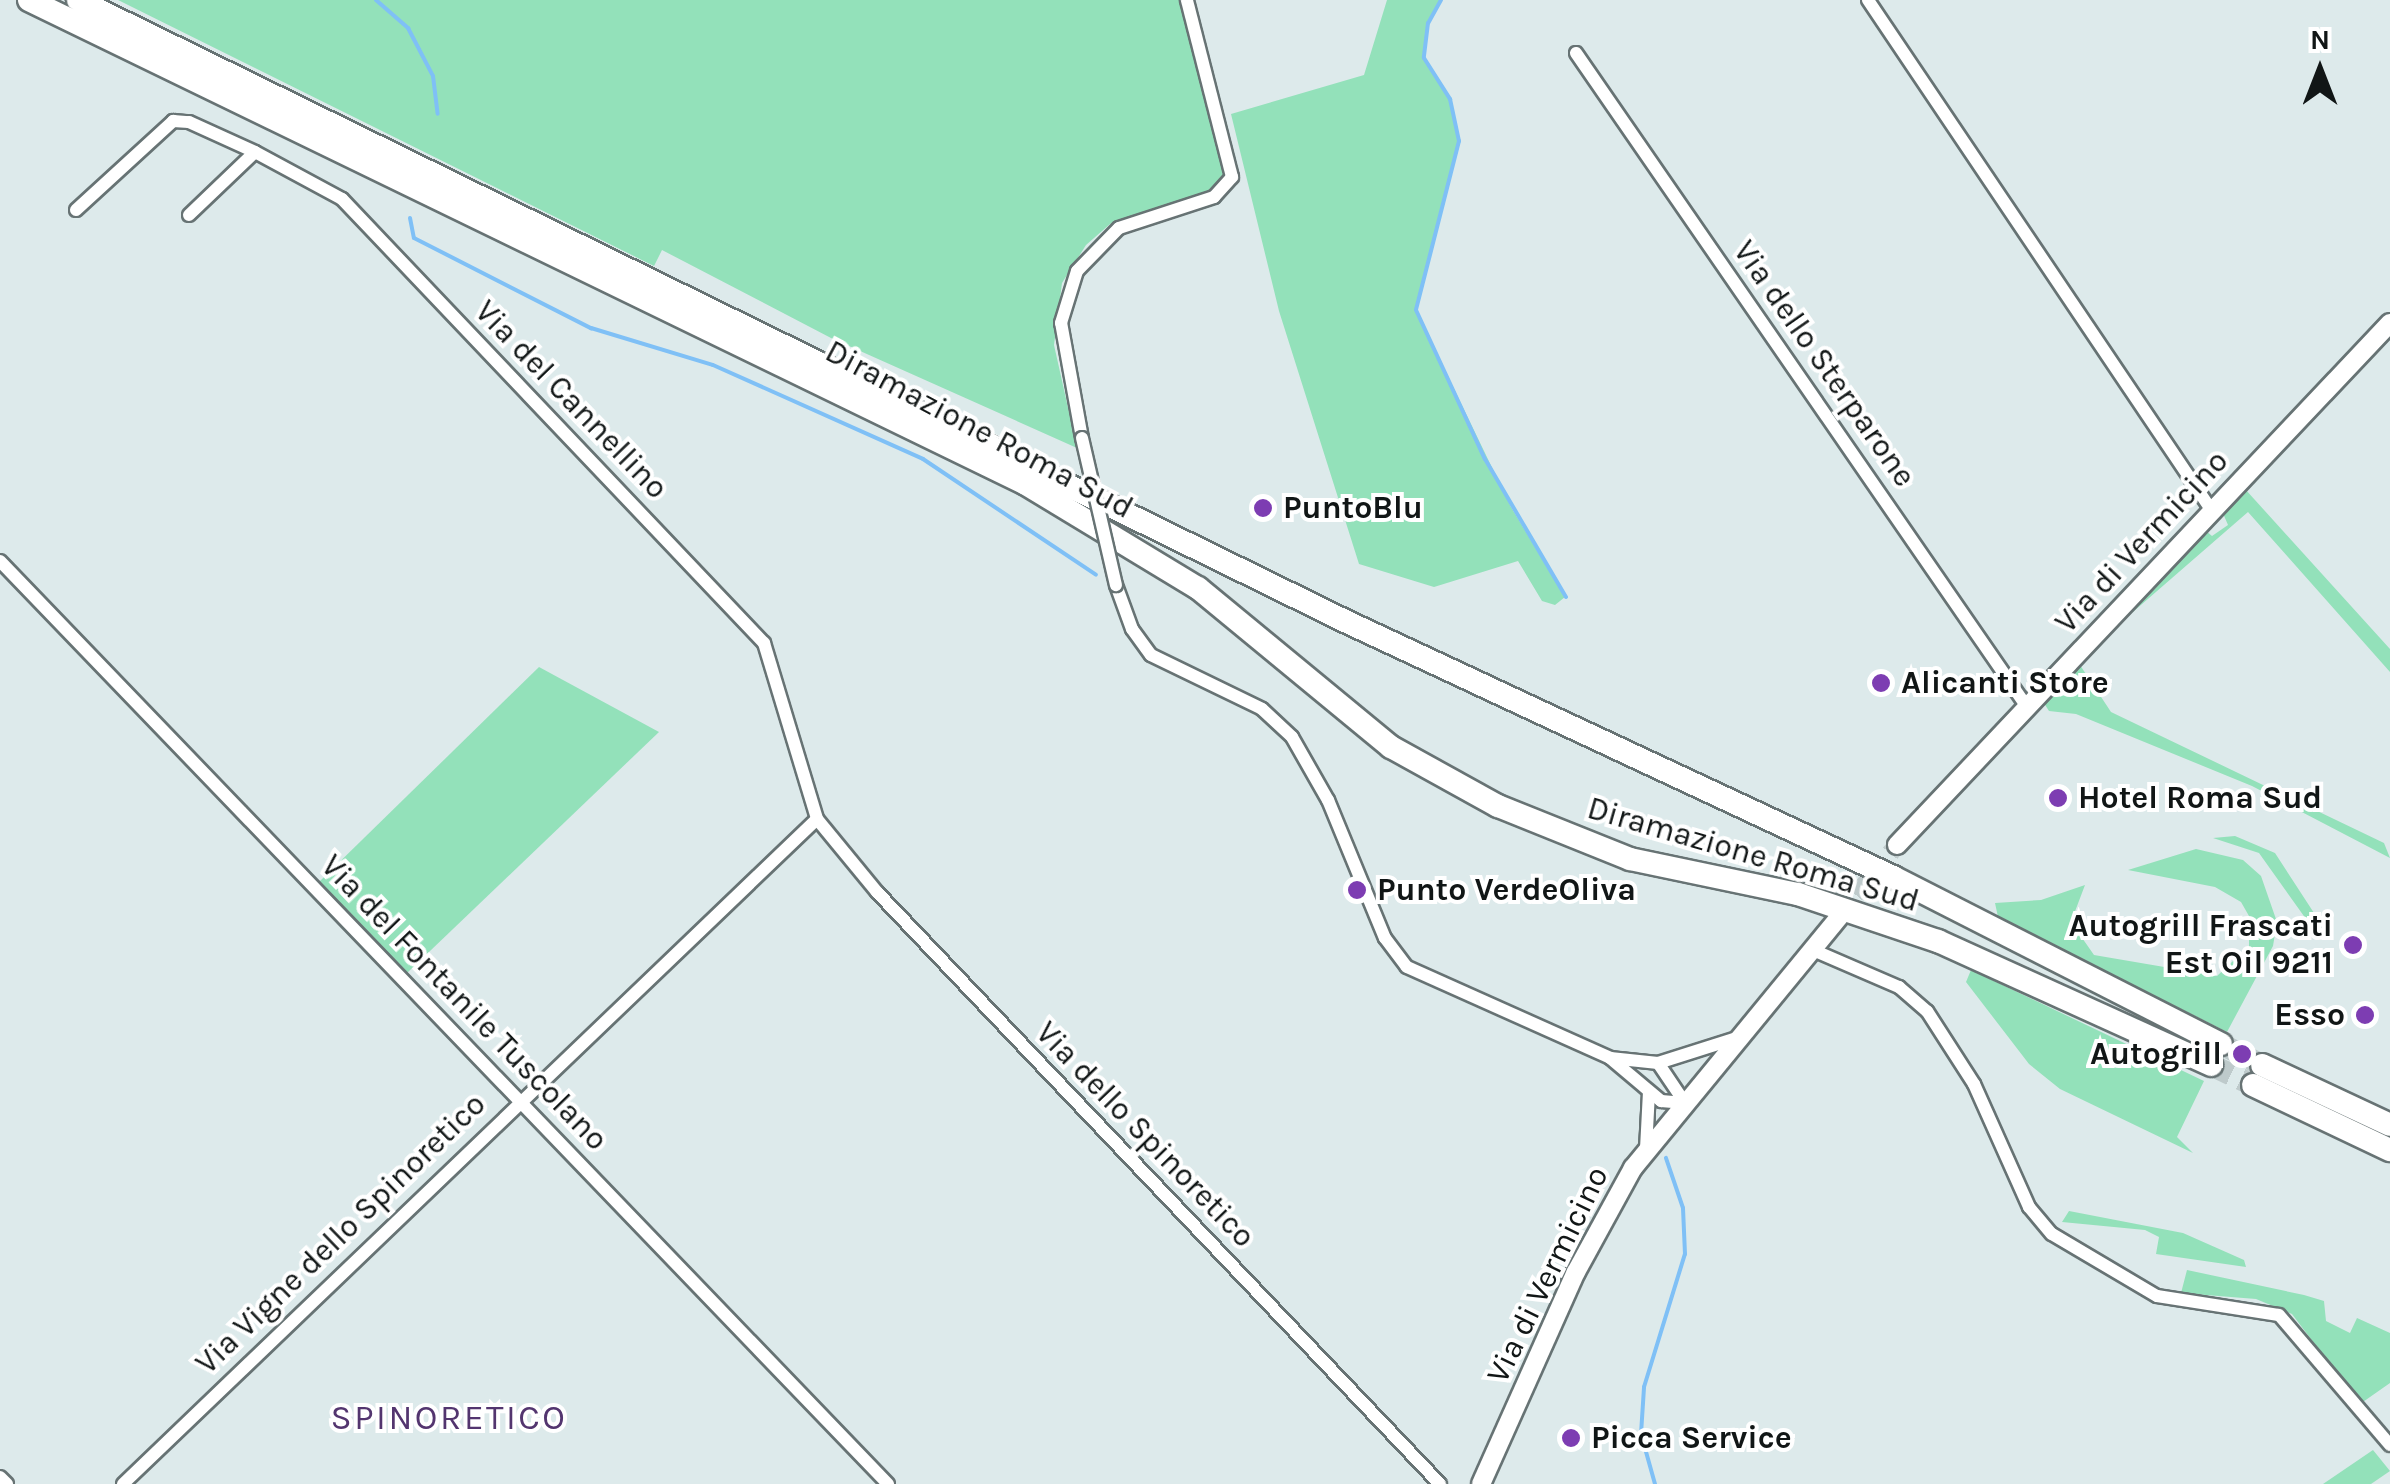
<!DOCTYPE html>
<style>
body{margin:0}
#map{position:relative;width:2390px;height:1484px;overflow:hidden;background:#ddeaeb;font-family:Karla,sans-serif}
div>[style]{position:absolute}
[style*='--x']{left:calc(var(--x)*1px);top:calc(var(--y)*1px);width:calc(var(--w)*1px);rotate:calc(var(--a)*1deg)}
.green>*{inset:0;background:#93e1ba}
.stream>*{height:4px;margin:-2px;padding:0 2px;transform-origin:2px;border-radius:2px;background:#7fc0f6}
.secondary-tunnel>*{height:18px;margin-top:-9px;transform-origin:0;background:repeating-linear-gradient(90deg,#becacb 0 18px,transparent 0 27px)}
.motorway-tunnel>*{height:22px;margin-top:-11px;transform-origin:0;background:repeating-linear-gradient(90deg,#becacb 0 22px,transparent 0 33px)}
.roads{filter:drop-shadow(2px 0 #677374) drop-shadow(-2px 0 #677374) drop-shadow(0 2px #677374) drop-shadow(0 -2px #677374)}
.minor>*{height:12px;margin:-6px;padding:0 6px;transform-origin:6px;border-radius:6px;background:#fff}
.secondary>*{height:18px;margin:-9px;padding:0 9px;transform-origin:9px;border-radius:9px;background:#fff}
.motorway>*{height:22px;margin:-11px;padding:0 11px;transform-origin:11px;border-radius:11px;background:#fff}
.bridges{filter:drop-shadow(2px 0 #677374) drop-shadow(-2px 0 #677374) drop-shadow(0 2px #677374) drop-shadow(0 -2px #677374)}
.minor-bridge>*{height:12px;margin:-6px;padding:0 6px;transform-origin:6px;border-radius:6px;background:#fff}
.dots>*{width:28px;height:28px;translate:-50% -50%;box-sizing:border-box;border:5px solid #fff;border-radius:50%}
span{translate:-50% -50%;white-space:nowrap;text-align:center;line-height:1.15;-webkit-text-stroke:8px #fff;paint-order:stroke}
.street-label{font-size:32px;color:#111616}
.poi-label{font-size:32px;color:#111616;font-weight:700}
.left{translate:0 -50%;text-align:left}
.right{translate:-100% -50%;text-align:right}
.neighbourhood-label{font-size:35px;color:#53356f;letter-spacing:2.5px}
.north{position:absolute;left:2270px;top:20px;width:100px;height:100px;-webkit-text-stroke:8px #fff;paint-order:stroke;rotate:0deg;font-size:28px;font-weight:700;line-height:40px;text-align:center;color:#111616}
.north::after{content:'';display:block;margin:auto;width:35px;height:45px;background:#111616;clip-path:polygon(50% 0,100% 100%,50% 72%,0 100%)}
</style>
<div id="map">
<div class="green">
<i style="clip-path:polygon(118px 0,1180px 0,1225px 177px,1207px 193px,1110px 224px,1086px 245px,1062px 283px,1054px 345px,1077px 448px,831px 338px,662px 250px,654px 266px)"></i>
<i style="clip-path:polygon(1387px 0,1441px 0,1428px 23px,1424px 57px,1450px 99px,1459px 141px,1416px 310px,1511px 507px,1565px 597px,1555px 605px,1542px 601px,1518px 561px,1434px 587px,1359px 564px,1279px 311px,1231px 114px,1364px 75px)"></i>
<i style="clip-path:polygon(2245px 489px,2390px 649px,2390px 672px,2248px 512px,2088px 651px,2205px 530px,2212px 536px,2228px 525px,2222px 511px)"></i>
<i style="clip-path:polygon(2078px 662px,2111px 712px,2384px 843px,2390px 858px,2252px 786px,2076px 714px,2049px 711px,2042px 700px)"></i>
<i style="clip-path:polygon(539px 667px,659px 732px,407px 973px,319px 882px)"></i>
<i style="clip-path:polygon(2235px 836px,2275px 853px,2314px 913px,2306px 919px,2259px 853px,2213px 838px)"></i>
<i style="clip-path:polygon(2196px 849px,2243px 860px,2261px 876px,2277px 922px,2273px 946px,2227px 1032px,1998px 917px,1995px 903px,2041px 900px,2085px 885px,2071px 922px,2094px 955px,2217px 976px,2249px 946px,2249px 916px,2241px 902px,2215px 887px,2128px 870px)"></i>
<i style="clip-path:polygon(1971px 970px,2204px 1081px,2177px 1137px,2193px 1153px,2060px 1089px,2029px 1064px,1966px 982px)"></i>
<i style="clip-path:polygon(2069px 1211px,2183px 1233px,2244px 1260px,2246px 1267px,2156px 1254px,2159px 1237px,2145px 1230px,2062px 1222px)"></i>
<i style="clip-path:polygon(2187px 1270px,2304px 1295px,2324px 1301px,2326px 1321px,2350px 1333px,2357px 1318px,2390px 1333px,2390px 1383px,2360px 1404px,2292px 1314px,2256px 1299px,2181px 1293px)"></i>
<i style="clip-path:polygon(2373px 1450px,2390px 1471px,2371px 1484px,2323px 1484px)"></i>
</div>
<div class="stream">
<i style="--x:376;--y:0;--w:43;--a:41.2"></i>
<i style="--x:408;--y:28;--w:54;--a:62.5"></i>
<i style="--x:433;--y:76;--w:38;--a:83"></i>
<i style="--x:1441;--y:0;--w:26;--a:119"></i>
<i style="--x:1428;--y:23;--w:35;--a:97"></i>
<i style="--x:1424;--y:58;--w:49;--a:57.6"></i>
<i style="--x:1450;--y:99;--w:43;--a:77.9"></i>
<i style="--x:1459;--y:141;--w:174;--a:104.3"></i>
<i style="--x:1416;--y:310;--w:164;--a:65.2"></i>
<i style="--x:1485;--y:459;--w:160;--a:59.6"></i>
<i style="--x:410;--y:218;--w:20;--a:79"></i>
<i style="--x:414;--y:238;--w:199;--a:27"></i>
<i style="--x:591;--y:328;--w:127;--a:16.9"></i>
<i style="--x:713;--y:365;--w:230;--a:24.1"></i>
<i style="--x:923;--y:459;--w:208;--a:33.8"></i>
<i style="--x:1655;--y:1484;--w:52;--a:-105.6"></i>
<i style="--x:1641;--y:1434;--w:47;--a:-86.3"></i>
<i style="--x:1644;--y:1387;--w:139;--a:-72.9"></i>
<i style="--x:1685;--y:1254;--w:46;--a:-92.5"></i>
<i style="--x:1683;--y:1208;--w:53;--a:-108.8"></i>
</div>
<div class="secondary-tunnel">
<i style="--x:1839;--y:916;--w:92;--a:-50.8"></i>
</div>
<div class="motorway-tunnel">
<i style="--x:2221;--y:1044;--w:46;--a:27.1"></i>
<i style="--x:2211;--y:1065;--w:47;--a:25.5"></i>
</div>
<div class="roads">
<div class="minor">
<i style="--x:1868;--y:0;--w:616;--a:56.05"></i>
<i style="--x:1576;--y:53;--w:794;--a:55.41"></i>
<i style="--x:76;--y:210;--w:132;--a:-42.5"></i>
<i style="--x:173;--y:121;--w:16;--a:4"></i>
<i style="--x:189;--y:122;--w:72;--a:24.4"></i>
<i style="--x:189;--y:215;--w:91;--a:-43.7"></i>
<i style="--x:255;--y:152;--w:99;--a:28.4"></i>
<i style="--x:342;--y:199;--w:613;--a:46.46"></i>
<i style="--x:764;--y:643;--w:184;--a:73.2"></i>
<i style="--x:817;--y:819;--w:94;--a:50.6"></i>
<i style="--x:877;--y:892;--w:817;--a:46.44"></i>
<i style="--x:1082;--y:438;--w:117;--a:-100.3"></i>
<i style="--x:1061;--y:323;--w:54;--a:-72.9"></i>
<i style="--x:1077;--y:271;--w:60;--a:-45.7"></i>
<i style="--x:1119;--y:228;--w:100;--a:-18.1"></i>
<i style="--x:1214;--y:197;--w:27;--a:-48"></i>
<i style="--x:1232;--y:177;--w:183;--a:-104.3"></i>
<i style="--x:0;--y:561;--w:1281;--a:46.11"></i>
<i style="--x:1116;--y:585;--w:47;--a:70"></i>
<i style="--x:1132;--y:629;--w:32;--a:54"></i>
<i style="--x:1151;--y:655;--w:123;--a:25.9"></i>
<i style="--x:1262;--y:709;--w:41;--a:43"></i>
<i style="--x:1292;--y:737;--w:73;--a:60.3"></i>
<i style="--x:1328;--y:800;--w:149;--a:67.6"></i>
<i style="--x:1385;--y:938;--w:36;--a:53"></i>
<i style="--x:1407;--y:967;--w:222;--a:24.1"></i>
<i style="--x:1610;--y:1058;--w:67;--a:40.1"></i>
<i style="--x:1661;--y:1101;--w:24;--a:5"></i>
<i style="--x:1685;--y:1103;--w:48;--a:-124"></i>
<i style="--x:1658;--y:1063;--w:48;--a:-174.1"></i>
<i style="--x:1813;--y:950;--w:94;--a:23.3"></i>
<i style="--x:1899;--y:987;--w:37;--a:41"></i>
<i style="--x:1927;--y:1011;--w:87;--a:57.2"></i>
<i style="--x:1974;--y:1084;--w:135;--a:65.9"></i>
<i style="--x:2029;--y:1207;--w:35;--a:50"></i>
<i style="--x:2052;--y:1234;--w:122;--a:30.6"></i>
<i style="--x:2157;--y:1296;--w:123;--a:8.9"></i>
<i style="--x:2279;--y:1315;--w:171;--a:49.5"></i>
<i style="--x:1658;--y:1063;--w:86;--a:-17.6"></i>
<i style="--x:1646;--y:1149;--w:57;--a:-87"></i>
<i style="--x:0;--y:1477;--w:10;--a:45"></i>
<i style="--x:123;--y:1484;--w:961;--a:-43.78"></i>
</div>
<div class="secondary">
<i style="--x:1897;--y:845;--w:718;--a:-46.64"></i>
<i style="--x:1481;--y:1484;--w:232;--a:-65.9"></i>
<i style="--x:1576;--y:1272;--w:119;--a:-61.3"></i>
<i style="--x:1633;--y:1168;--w:325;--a:-50.6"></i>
</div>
<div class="motorway">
<i style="--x:29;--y:0;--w:1108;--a:25.89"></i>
<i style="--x:1026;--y:484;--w:201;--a:31.2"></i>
<i style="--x:1198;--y:588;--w:250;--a:39.5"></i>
<i style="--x:1391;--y:747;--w:122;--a:28.9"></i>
<i style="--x:1498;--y:806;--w:142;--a:21.9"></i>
<i style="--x:1630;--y:859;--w:172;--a:11.8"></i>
<i style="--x:1798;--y:894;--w:148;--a:18.6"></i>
<i style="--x:1938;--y:941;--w:300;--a:24.4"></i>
<i style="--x:78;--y:0;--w:1411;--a:26.11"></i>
<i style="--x:1345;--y:621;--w:605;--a:25.04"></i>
<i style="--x:1893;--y:877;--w:368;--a:27"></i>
<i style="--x:2262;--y:1065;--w:141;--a:25.1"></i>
<i style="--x:2253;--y:1085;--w:152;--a:25.4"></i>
</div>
</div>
<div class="bridges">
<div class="minor-bridge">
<i style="--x:1082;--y:438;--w:151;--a:77"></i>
</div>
</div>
<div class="dots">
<i style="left:1263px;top:508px;background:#7d3db2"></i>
<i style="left:1881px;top:683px;background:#7d3db2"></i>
<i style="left:2058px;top:798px;background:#7d3db2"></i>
<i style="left:1357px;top:890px;background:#7d3db2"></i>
<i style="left:2353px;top:945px;background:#7d3db2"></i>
<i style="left:2365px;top:1015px;background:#7d3db2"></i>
<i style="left:2242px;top:1054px;background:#7d3db2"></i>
<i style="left:1571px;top:1438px;background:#7d3db2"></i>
</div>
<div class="street-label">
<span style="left:1824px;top:364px;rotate:55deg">Via dello Sterparone</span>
<span style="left:571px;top:400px;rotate:46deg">Via del Cannellino</span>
<span style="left:979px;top:430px;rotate:28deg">Diramazione Roma Sud</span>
<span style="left:2142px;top:542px;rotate:-47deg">Via di Vermicino</span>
<span style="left:1753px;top:855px;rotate:16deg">Diramazione Roma Sud</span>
<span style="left:464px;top:1003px;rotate:46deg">Via del Fontanile Tuscolano</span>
<span style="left:1145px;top:1135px;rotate:46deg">Via dello Spinoretico</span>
<span style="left:341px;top:1234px;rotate:-44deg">Via Vigne dello Spinoretico</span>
<span style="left:1548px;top:1275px;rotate:-64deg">Via di Vermicino</span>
</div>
<div class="poi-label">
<span class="left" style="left:1283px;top:508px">PuntoBlu</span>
<span class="left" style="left:1901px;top:683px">Alicanti Store</span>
<span class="left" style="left:2078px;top:798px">Hotel Roma Sud</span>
<span class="left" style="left:1377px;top:890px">Punto VerdeOliva</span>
<span class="right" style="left:2333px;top:945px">Autogrill Frascati<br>Est Oil 9211</span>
<span class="right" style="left:2345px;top:1015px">Esso</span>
<span class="right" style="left:2222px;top:1054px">Autogrill</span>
<span class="left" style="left:1591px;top:1438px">Picca Service</span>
</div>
<div class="neighbourhood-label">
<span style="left:449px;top:1418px">SPINORETICO</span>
</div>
<div class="north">N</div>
</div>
